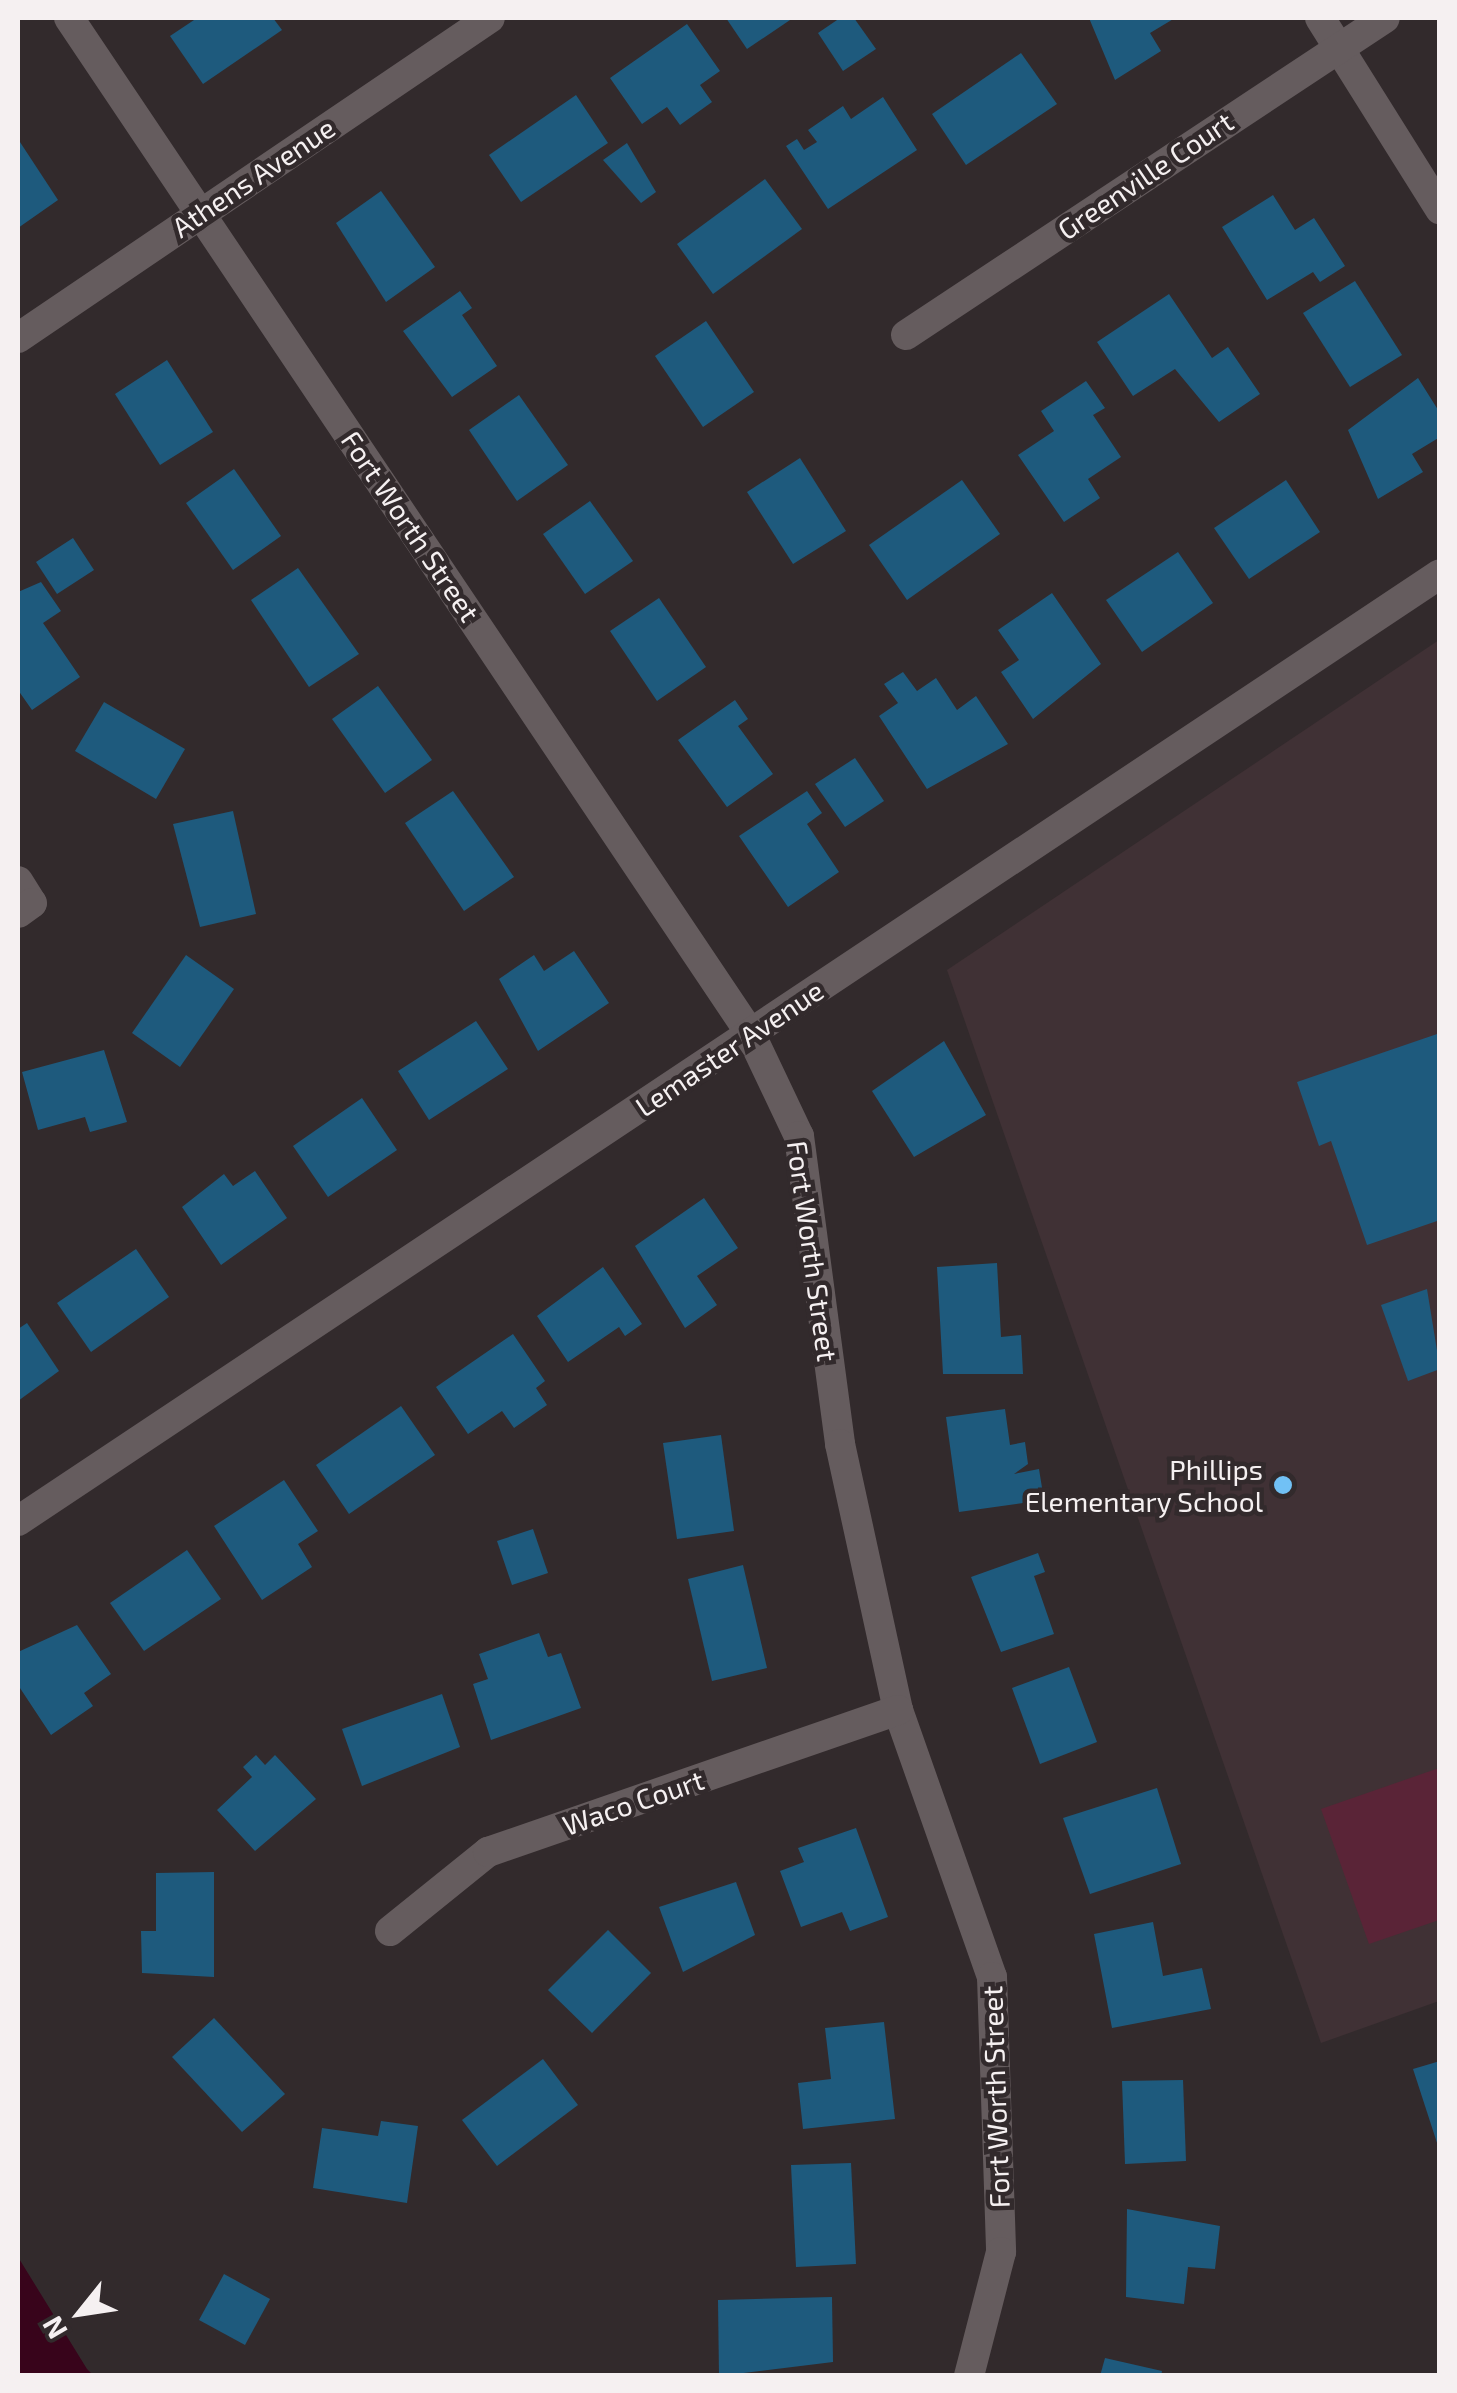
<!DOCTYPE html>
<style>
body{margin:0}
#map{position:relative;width:1457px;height:2393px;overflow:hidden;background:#322a2c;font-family:"Exo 2",sans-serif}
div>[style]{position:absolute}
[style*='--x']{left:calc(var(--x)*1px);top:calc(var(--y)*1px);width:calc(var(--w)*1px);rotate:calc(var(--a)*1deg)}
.built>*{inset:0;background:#403135}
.green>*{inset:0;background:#5a2437}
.water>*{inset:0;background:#38041b}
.building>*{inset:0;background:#1e5a7d}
.street>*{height:30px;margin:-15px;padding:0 15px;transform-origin:15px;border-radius:15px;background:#655c5e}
.dots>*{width:28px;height:28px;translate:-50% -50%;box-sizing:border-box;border:5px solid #322a2c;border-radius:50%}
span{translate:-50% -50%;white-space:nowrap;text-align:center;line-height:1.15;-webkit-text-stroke:9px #322a2c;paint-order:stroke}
.street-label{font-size:28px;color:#f5f0f1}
.poi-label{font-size:28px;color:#f5f0f1}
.right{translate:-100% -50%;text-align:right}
.frame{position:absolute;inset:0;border:20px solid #f5f0f1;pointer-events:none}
.north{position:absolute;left:30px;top:2263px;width:100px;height:100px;-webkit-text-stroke:8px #322a2c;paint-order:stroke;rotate:240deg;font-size:28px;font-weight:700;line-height:40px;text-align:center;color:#f5f0f1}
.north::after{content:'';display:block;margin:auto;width:35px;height:45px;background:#f5f0f1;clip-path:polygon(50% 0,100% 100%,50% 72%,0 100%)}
</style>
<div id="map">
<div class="built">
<i style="clip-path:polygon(1439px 640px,1439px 2001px,1321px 2043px,947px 970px)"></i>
</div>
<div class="green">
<i style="clip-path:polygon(1439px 1768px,1439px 1920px,1369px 1944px,1321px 1809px)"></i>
</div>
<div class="water">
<i style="clip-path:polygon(18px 2257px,87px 2369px,93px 2375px,18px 2375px)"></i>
</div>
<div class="building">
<i style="clip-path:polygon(197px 18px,273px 18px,282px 30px,203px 84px,170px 36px)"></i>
<i style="clip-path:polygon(726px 18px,793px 18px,747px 49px)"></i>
<i style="clip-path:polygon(840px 18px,854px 18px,876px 49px,843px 71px,818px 33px)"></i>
<i style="clip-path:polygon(1089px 18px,1175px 18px,1150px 33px,1161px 51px,1115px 80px)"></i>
<i style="clip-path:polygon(687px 24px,720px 71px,700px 85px,712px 102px,680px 125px,667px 107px,642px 124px,610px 78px)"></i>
<i style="clip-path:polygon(1021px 53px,1057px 104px,966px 165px,932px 114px)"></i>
<i style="clip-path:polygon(576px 95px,608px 143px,521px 202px,489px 155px)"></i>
<i style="clip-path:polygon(883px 97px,917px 150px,828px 209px,786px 146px,797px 139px,804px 150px,817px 142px,808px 130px,843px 106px,851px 119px)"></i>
<i style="clip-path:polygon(18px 139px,58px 200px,18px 228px)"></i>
<i style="clip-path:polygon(627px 143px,656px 192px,641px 203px,603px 160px)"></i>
<i style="clip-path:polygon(765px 179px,802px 229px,713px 294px,677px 244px)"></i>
<i style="clip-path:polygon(381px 191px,435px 267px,386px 302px,336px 223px)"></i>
<i style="clip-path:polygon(1273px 195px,1295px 230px,1314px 218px,1345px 266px,1320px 282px,1313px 272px,1267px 300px,1222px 227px)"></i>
<i style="clip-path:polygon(1355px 281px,1402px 355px,1350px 387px,1303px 313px)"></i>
<i style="clip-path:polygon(460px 291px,472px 308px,462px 315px,497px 366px,452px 397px,403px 331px)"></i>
<i style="clip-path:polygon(1169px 294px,1212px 358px,1228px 347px,1260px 394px,1219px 422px,1175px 369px,1133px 396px,1097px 342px)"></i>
<i style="clip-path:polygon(706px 321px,754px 392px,703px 427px,655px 356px)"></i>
<i style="clip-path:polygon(167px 360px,213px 432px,160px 465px,115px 394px)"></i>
<i style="clip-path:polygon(1418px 378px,1440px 413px,1440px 437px,1412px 454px,1423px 472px,1378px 499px,1348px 430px)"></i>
<i style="clip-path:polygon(1086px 381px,1105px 408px,1093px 415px,1121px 457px,1088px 479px,1100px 498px,1064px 522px,1018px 455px,1054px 431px,1041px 411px)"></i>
<i style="clip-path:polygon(519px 395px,568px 465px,517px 501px,469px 430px)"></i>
<i style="clip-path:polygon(800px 458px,846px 531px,793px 564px,747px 492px)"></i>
<i style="clip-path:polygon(234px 469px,281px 536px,233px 570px,186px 503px)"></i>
<i style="clip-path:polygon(962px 480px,1000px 534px,907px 600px,869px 545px)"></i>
<i style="clip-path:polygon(1286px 480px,1320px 532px,1249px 579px,1214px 528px)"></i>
<i style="clip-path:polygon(590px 501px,633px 561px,585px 594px,543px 534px)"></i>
<i style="clip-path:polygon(73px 538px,94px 570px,57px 594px,36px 562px)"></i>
<i style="clip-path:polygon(1178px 552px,1213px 603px,1142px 652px,1106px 600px)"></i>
<i style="clip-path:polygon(298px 568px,359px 654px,309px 687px,251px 600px)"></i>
<i style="clip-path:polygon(41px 582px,61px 611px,43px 623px,80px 677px,32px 710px,18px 690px,18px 592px)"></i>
<i style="clip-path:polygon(1052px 593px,1101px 664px,1033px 719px,1001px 672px,1019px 660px,998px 630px)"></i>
<i style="clip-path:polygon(659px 598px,706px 667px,657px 701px,610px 631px)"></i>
<i style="clip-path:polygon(903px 672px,917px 691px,936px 678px,957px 710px,976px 696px,1008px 744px,927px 789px,879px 716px,898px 703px,884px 684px)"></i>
<i style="clip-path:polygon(378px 686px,432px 760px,385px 793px,332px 719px)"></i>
<i style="clip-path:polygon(735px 700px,748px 719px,738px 726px,773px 774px,727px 807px,678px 740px)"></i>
<i style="clip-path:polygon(104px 702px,185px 749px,156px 799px,75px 751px)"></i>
<i style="clip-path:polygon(855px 758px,884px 801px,845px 827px,815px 784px)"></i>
<i style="clip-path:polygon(453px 791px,514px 877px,464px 911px,405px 823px)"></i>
<i style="clip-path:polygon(807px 791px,822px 813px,807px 824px,839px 872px,788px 907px,739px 836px)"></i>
<i style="clip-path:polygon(233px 811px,256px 914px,200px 927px,173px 824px)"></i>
<i style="clip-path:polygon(574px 951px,609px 1003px,538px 1051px,499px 979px,534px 955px,544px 971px)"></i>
<i style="clip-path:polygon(186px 955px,234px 989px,180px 1067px,132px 1033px)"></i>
<i style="clip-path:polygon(476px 1021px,508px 1069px,429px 1120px,398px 1071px)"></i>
<i style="clip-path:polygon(1440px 1033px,1440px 1220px,1367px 1245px,1331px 1141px,1319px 1146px,1297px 1082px)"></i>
<i style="clip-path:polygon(944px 1041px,986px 1115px,914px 1157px,872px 1091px)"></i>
<i style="clip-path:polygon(104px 1050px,127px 1122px,90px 1132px,85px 1117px,38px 1130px,22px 1072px)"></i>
<i style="clip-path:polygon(362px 1098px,397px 1150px,328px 1197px,293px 1146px)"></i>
<i style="clip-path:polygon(255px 1171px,287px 1218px,221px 1265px,182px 1207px,224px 1174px,233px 1186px)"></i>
<i style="clip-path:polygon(704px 1198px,738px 1248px,697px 1276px,717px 1305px,685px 1328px,635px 1246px)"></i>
<i style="clip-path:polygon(136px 1249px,169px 1297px,91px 1352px,57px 1303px)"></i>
<i style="clip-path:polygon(997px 1263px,1001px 1337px,1021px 1335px,1023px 1374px,943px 1374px,937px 1267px)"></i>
<i style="clip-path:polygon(603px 1267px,642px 1324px,625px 1336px,619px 1327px,568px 1362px,537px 1316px)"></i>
<i style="clip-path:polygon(1427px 1289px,1440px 1369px,1408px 1381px,1381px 1305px)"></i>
<i style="clip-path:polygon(27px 1323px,59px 1371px,18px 1401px,18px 1329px)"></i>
<i style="clip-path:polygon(513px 1334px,545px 1381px,536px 1388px,547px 1405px,514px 1428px,502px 1411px,468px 1434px,436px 1387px)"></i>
<i style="clip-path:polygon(401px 1406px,435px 1455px,349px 1514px,316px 1465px)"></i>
<i style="clip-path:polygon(1005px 1409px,1010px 1445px,1025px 1442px,1028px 1464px,1014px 1474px,1039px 1469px,1044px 1500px,959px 1512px,946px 1417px)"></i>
<i style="clip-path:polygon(721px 1435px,734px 1531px,677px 1539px,663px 1443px)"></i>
<i style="clip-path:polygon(284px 1480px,318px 1531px,298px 1544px,312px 1567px,262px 1600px,214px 1526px)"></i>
<i style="clip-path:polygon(533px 1529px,548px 1573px,512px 1585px,497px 1541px)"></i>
<i style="clip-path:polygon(187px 1550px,221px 1599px,144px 1651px,110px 1603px)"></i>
<i style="clip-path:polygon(1038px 1553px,1045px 1572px,1034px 1576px,1054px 1634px,1001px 1652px,971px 1577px)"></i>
<i style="clip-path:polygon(743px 1565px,767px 1668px,712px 1681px,688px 1579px)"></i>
<i style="clip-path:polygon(77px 1625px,111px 1674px,84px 1693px,93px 1706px,51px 1735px,18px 1685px,18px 1652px)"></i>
<i style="clip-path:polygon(539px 1633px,548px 1657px,561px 1653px,581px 1708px,491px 1740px,473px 1684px,488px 1679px,479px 1654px)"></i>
<i style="clip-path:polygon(1069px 1667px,1097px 1742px,1040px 1764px,1012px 1688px)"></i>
<i style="clip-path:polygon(442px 1694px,460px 1747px,362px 1786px,342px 1729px)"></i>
<i style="clip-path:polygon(256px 1755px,265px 1765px,275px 1755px,316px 1799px,255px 1851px,217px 1810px,252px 1777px,243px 1767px)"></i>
<i style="clip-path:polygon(1157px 1788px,1181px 1864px,1090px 1894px,1063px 1818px)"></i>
<i style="clip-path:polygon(856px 1828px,888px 1917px,850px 1931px,842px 1912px,801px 1927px,780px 1871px,804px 1862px,798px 1848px)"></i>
<i style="clip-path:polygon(214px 1872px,214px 1977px,142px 1973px,141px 1931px,156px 1931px,156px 1873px)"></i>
<i style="clip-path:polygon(736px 1882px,755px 1935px,683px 1972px,659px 1907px)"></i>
<i style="clip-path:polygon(1153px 1922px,1163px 1976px,1202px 1968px,1211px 2009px,1112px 2028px,1094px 1934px)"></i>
<i style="clip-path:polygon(608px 1930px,651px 1973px,592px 2033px,548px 1990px)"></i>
<i style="clip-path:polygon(214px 2018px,285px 2094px,242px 2132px,172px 2057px)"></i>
<i style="clip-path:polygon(884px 2022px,895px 2119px,803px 2129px,798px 2083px,831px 2079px,825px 2028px)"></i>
<i style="clip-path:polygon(543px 2059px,578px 2105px,497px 2166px,462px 2120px)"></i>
<i style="clip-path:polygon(1440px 2061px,1440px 2149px,1439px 2149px,1413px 2069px)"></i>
<i style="clip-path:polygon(1183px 2080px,1186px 2161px,1125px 2164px,1122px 2081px)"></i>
<i style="clip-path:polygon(381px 2121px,418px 2126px,407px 2203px,313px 2188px,322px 2128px,378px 2136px)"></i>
<i style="clip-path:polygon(851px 2163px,856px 2264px,796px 2267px,791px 2165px)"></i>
<i style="clip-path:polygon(1127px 2209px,1220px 2226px,1215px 2269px,1188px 2267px,1184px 2304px,1126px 2297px)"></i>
<i style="clip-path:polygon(224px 2274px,270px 2299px,245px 2345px,199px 2320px)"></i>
<i style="clip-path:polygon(832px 2297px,833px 2362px,719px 2376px,718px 2300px)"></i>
<i style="clip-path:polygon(1105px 2358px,1162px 2371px,1161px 2376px,1100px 2376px)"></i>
</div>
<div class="street">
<i style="--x:69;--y:18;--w:1222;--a:56.14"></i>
<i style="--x:750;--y:1033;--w:114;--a:64.6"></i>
<i style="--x:799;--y:1136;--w:311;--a:82.4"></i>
<i style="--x:840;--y:1444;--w:272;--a:77.7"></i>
<i style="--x:898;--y:1710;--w:283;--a:70.6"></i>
<i style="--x:992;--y:1977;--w:275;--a:88.1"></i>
<i style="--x:1001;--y:2252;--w:128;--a:104.5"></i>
<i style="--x:1320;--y:18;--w:226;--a:57.9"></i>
<i style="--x:906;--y:335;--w:574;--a:-33.5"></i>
<i style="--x:18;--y:338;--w:570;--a:-34.14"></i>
<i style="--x:18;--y:881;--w:26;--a:58"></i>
<i style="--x:32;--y:903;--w:17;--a:144"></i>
<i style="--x:18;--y:1521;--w:1708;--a:-33.66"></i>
<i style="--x:390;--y:1931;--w:126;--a:-38.9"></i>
<i style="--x:488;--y:1852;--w:434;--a:-19.1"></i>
</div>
<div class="dots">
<i style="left:1283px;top:1485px;background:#71c1f5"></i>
</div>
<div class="street-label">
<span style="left:1145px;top:175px;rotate:-34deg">Greenville Court</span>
<span style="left:253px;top:177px;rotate:-34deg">Athens Avenue</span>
<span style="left:411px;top:526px;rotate:56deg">Fort Worth Street</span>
<span style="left:729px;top:1048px;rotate:-34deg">Lemaster Avenue</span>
<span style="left:813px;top:1251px;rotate:82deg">Fort Worth Street</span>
<span style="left:633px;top:1802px;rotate:-19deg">Waco Court</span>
<span style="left:995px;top:2097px;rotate:-92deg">Fort Worth Street</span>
</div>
<div class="poi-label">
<span class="right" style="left:1263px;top:1485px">Phillips<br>Elementary School</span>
</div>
<div class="frame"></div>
<div class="north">N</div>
</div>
